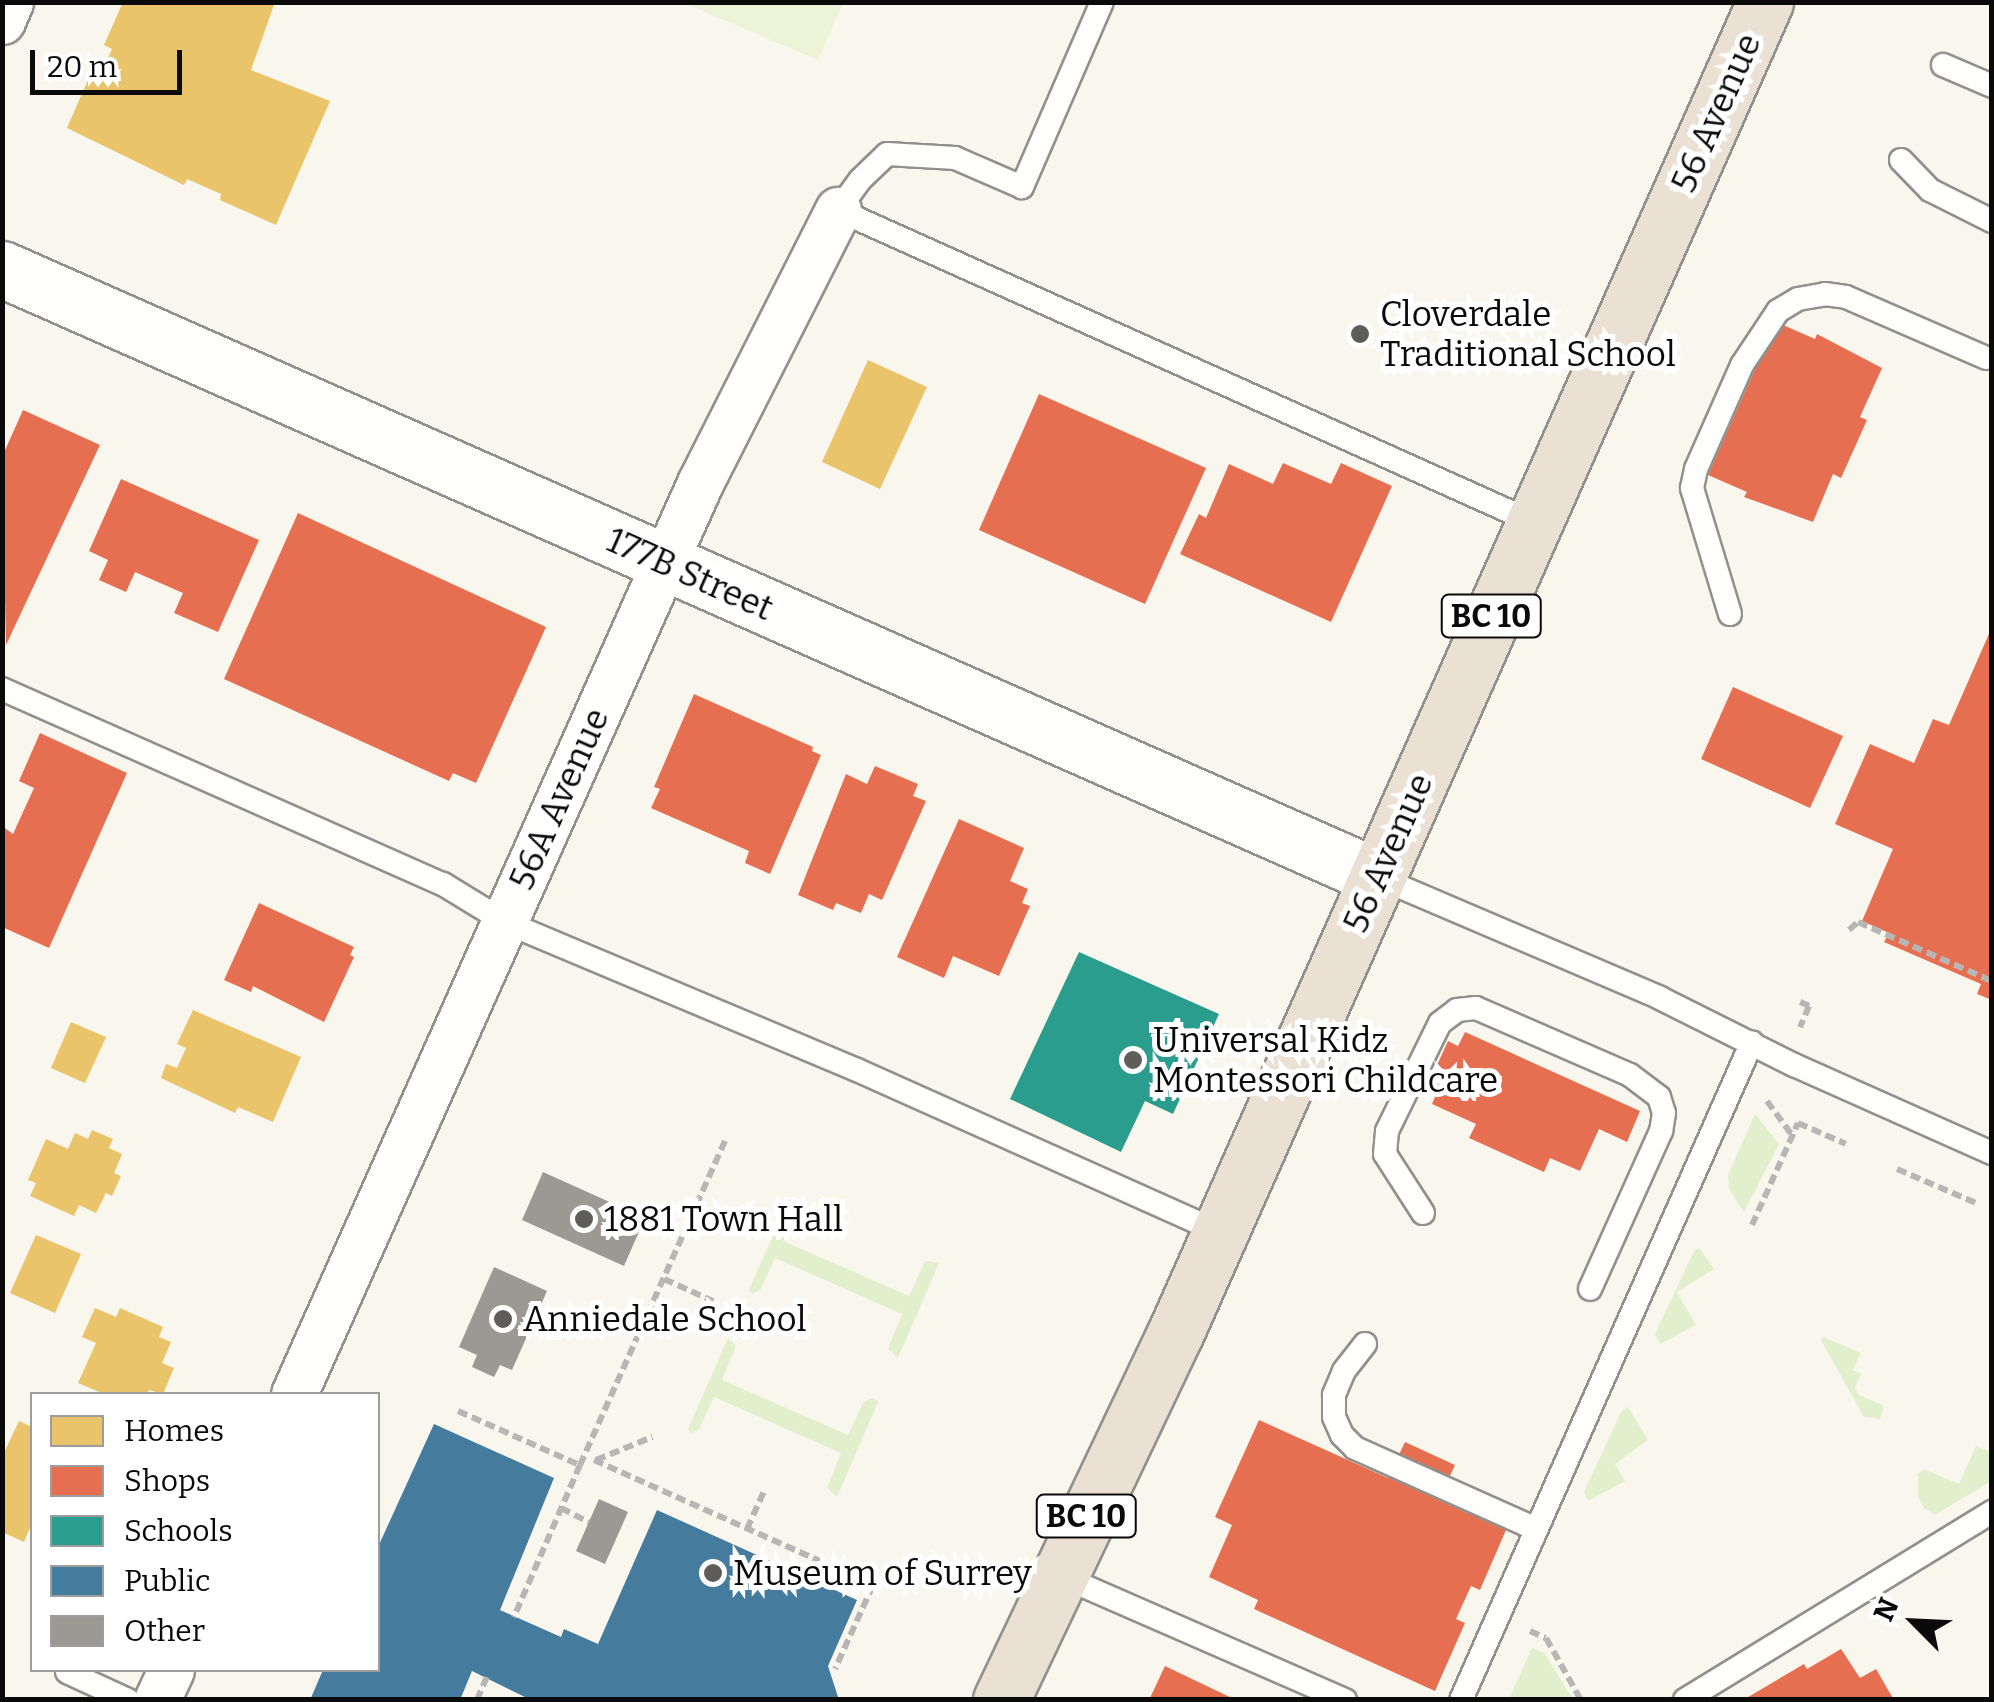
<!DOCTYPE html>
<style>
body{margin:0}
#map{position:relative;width:1994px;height:1702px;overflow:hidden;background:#f9f6ed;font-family:Bitter,serif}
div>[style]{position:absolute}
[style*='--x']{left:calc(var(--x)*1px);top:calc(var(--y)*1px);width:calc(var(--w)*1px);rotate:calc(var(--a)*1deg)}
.green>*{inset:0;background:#e1efcc}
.pitch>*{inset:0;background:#ecf3d6}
.homes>*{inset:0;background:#e9c46a}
.shops>*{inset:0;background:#e76f51}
.schools>*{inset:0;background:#2a9d8f}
.public>*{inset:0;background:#457b9d}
.building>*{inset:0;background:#9c9893}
.path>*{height:6px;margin-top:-3px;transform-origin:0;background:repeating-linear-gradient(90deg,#b7b6b5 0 10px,transparent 0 15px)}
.roads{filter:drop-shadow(2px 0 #92908c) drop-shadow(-2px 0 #92908c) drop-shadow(0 2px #92908c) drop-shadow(0 -2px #92908c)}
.service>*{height:22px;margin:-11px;padding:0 11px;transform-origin:11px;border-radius:11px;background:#fefefc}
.minor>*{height:45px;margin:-22.5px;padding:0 22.5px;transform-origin:22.5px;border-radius:22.5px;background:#fefefc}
.tertiary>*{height:55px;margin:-27.5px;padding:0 27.5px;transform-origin:27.5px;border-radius:27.5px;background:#fefefc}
.trunk>*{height:55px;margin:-27.5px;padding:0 27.5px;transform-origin:27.5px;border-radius:27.5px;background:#eae1d4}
.dots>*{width:28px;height:28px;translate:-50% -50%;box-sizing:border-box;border:5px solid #fff;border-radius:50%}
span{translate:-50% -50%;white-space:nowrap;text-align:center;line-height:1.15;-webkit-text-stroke:10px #fff;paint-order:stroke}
.shield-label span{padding:2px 8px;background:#fff;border:2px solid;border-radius:8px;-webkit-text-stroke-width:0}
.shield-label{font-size:32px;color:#0a0a0a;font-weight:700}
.street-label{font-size:35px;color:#0a0a0a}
.poi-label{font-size:35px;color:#0a0a0a}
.left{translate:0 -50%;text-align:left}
.frame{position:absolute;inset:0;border:5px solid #0a0a0a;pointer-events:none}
.legend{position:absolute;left:30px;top:1392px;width:350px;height:280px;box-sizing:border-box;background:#fff;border:2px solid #9d9d9d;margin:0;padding:12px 18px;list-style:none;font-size:30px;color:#0a0a0a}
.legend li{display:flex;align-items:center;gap:20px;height:50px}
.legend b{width:50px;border:2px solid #9d9d9d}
.north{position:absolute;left:1864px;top:1572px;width:100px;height:100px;-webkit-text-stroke:8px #fff;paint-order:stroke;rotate:294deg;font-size:28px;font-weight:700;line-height:40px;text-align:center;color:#0a0a0a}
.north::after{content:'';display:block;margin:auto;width:35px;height:45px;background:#0a0a0a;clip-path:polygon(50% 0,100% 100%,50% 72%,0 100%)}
.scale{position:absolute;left:30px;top:50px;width:152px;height:45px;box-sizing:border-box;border:5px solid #0a0a0a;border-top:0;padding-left:12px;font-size:30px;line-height:35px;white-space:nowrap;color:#0a0a0a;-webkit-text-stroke:8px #fff;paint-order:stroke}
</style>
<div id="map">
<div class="green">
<i style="clip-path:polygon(1755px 1114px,1779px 1144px,1744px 1212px,1729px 1189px,1728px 1175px)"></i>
<i style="clip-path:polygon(789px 1199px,797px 1207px,783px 1241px,909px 1296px,925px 1261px,939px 1263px,898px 1358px,888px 1349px,902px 1314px,775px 1258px,760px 1290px,752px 1294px,749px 1290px)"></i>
<i style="clip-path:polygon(1699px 1248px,1714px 1269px,1677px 1292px,1696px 1325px,1660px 1344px,1655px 1334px,1694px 1251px)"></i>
<i style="clip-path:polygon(1823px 1337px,1861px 1353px,1853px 1370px,1861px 1374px,1855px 1388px,1859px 1395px,1884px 1406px,1880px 1419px,1864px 1417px,1821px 1340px)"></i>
<i style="clip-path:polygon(728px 1338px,736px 1346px,722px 1380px,848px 1435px,864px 1401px,873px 1398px,878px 1402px,837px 1497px,827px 1488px,841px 1453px,714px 1397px,699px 1429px,691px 1433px,688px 1429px)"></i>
<i style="clip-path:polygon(1628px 1407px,1648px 1440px,1615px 1464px,1625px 1481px,1588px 1501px,1584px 1492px,1621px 1412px)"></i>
<i style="clip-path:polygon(1976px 1446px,1991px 1452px,1991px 1481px,1935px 1515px,1924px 1508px,1918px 1496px,1918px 1474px,1924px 1469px,1959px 1484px)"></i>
<i style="clip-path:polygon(1532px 1648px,1544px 1653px,1573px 1699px,1509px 1699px)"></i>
</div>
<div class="pitch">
<i style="clip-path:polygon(684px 3px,843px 3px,818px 60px)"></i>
</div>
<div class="homes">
<i style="clip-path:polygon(123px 2px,275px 2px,251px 70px,330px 101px,276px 225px,220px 200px,221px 194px,187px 179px,184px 185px,67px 128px,91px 73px,99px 77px,112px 49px,104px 45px)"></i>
<i style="clip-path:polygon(868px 360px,927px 387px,880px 489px,822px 462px)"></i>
<i style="clip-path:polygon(193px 1010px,301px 1057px,273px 1122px,238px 1107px,235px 1113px,161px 1078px,166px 1064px,177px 1068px,186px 1048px,177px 1044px)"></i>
<i style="clip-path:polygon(71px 1022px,106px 1037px,85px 1083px,51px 1068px)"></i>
<i style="clip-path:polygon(92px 1130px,113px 1139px,109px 1148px,122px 1154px,114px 1173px,121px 1176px,112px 1196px,106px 1193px,96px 1213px,79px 1205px,74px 1216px,30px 1196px,36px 1183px,28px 1180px,46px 1139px,68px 1149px,75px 1133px,88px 1139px)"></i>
<i style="clip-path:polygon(36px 1235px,81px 1254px,55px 1313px,10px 1293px)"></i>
<i style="clip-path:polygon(95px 1308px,116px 1317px,120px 1308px,163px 1327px,159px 1337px,171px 1342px,162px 1363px,174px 1368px,163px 1394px,149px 1390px,147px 1394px,104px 1394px,78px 1383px,96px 1343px,82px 1337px)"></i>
<i style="clip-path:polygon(19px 1421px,32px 1427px,32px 1523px,24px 1542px,2px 1532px,2px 1457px)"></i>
</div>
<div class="shops">
<i style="clip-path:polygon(1776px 322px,1815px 339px,1817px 334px,1882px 368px,1860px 417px,1867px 420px,1841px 478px,1833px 474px,1813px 522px,1744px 497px,1747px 492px,1708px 475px)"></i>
<i style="clip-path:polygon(1039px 394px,1206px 468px,1145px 604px,979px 530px)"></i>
<i style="clip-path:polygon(23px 410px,100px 445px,6px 645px,2px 457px)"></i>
<i style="clip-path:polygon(1283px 463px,1331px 484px,1341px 463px,1392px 486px,1331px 622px,1180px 554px,1199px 514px,1206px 518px,1229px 464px,1273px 484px)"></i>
<i style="clip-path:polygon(121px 479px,259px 540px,218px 632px,174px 613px,183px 593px,135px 572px,126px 592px,99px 580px,108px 560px,89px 551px)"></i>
<i style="clip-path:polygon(298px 513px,546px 627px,476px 783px,453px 773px,449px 781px,224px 679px)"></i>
<i style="clip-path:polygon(1992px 627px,1992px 1000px,1977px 994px,1981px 984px,1884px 942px,1889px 933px,1862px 921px,1893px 849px,1835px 824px,1870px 744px,1914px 763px,1933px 719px,1949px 725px)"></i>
<i style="clip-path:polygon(1733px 687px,1843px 736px,1810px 808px,1701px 759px)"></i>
<i style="clip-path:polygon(694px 694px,813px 747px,812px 751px,821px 755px,770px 874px,745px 863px,749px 851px,651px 808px,660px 789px,654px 787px)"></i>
<i style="clip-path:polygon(40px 733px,127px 773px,49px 948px,2px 927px,2px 826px,13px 834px,34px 788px,19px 781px)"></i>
<i style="clip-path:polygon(875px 766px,918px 784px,913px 796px,926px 801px,882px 900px,869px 894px,861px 913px,836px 903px,833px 910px,798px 895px,846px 774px,867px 784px)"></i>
<i style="clip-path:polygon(959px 819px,1024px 848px,1010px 881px,1028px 889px,1022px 903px,1030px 906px,999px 976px,953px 956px,944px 978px,897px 957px)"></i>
<i style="clip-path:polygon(259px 903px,354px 947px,350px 955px,354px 957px,324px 1022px,253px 986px,251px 992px,224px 980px)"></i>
<i style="clip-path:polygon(1465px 1032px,1640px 1111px,1627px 1142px,1599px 1129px,1580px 1171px,1550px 1158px,1544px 1172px,1469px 1138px,1476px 1124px,1432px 1104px,1438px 1090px,1428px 1085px,1448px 1041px,1458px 1046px)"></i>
<i style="clip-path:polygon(1259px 1420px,1388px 1478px,1405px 1442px,1455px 1465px,1439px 1500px,1506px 1530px,1480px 1590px,1471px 1586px,1456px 1619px,1465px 1623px,1435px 1691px,1254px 1609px,1258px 1600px,1209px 1577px,1232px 1525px,1215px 1517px)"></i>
<i style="clip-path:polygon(1841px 1649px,1860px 1678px,1876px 1669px,1894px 1700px,1743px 1700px,1804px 1664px,1807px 1669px)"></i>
<i style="clip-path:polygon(1165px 1666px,1236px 1700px,1149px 1700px)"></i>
</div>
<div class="schools">
<i style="clip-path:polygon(1079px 952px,1219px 1014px,1173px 1114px,1145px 1101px,1121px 1152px,1010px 1099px)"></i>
</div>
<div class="public">
<i style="clip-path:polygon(434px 1424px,554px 1478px,500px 1610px,561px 1637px,564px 1629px,598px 1644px,657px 1510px,857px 1600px,828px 1666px,839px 1700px,531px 1700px,472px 1671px,460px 1700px,310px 1700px,323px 1670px,378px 1670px,378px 1547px)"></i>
</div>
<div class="building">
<i style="clip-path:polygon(543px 1172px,645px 1218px,624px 1266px,522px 1220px)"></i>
<i style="clip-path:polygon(494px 1267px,547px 1291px,512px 1370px,500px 1365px,494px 1377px,472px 1367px,477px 1355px,459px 1347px)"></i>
<i style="clip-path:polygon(599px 1499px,628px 1512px,605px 1564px,576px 1551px)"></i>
</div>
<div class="path">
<i style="--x:1849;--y:930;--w:12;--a:-42"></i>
<i style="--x:1858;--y:922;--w:146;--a:23.8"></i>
<i style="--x:1800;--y:1002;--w:10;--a:24"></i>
<i style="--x:1809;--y:1006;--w:23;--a:113"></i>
<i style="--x:1767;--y:1101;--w:42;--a:53.7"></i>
<i style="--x:1897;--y:1169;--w:86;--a:23.3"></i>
<i style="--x:1752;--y:1225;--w:112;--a:-65.7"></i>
<i style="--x:1798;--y:1123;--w:52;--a:23.6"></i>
<i style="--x:664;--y:1279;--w:54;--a:24.2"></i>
<i style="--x:458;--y:1411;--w:133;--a:23.9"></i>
<i style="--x:580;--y:1465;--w:166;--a:113.5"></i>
<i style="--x:594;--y:1460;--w:306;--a:24.1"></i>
<i style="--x:873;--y:1585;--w:92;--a:114.3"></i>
<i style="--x:596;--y:1460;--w:61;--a:-22.3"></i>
<i style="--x:580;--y:1465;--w:358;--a:-65.9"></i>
<i style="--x:561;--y:1508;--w:31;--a:27"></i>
<i style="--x:747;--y:1529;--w:44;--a:-65.8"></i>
<i style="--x:1530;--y:1631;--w:17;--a:24"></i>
<i style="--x:1546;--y:1638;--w:71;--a:60.6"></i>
<i style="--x:477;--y:1700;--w:25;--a:-67"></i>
</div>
<div class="roads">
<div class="service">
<i style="--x:1102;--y:2;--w:202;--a:113.4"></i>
<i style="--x:1022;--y:187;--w:73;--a:-156.6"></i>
<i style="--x:955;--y:158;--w:68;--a:-176.6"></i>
<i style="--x:887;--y:154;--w:37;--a:136"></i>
<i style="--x:860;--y:180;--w:37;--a:126"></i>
<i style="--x:838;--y:210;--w:762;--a:24.18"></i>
<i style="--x:1943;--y:65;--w:53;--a:23.2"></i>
<i style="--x:1901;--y:160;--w:42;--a:46"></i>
<i style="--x:1930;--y:190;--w:69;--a:26.6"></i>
<i style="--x:1730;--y:614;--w:132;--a:-106.8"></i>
<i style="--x:1692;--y:488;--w:19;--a:-78"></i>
<i style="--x:1696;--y:469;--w:114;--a:-66.1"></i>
<i style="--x:1742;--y:365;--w:65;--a:-56.3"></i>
<i style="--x:1778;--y:311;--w:23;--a:-31"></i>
<i style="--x:1798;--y:299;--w:27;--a:-10"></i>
<i style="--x:1825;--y:294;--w:21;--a:8"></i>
<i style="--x:1846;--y:297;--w:153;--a:23.5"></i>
<i style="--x:2;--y:689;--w:482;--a:23.9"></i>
<i style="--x:443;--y:884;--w:73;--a:31.5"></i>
<i style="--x:505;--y:922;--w:382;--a:22.8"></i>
<i style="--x:857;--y:1070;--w:398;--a:24.1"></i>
<i style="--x:1377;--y:877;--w:308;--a:23.1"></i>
<i style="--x:1660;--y:998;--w:150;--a:26.6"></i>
<i style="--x:1794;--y:1065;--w:217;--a:24"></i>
<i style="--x:1423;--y:1213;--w:70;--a:-122.8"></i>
<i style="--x:1385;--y:1154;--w:23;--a:-85"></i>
<i style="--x:1387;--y:1131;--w:120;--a:-63.9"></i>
<i style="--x:1440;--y:1023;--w:21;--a:-37"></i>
<i style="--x:1457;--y:1010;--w:19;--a:-6"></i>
<i style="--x:1476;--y:1008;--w:168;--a:23.5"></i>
<i style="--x:1630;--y:1075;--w:36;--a:37"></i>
<i style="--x:1659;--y:1097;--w:17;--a:73"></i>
<i style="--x:1664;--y:1113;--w:18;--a:99"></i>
<i style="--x:1661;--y:1131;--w:173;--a:114.2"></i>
<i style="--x:1365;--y:1344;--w:34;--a:128"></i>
<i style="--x:1344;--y:1371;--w:26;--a:113"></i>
<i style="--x:1334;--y:1395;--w:22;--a:90"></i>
<i style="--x:1334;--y:1417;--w:20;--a:66"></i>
<i style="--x:1342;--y:1435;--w:18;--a:45"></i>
<i style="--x:1355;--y:1448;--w:198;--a:24.1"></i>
<i style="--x:1061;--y:1576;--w:310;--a:23.6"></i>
<i style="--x:67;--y:1672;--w:67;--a:24.7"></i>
<i style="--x:1461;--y:1700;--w:719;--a:-66.14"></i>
<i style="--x:1685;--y:1700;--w:360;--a:-31.5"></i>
</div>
<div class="minor">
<i style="--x:2;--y:21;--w:21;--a:-67"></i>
<i style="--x:294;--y:1394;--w:997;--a:-65.98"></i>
<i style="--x:700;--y:483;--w:306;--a:-63.2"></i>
<i style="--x:157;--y:1700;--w:33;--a:-65"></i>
</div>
<div class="tertiary">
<i style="--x:2;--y:269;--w:1503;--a:23.85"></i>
</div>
<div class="trunk">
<i style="--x:1001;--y:1700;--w:405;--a:-64.6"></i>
<i style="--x:1175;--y:1334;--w:1457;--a:-66.11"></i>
</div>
</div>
<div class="dots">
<i style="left:1360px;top:334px;background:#5e5d59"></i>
<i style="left:1133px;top:1060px;background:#5e5d59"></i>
<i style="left:584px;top:1219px;background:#5e5d59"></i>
<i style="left:503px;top:1319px;background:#5e5d59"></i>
<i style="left:713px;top:1573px;background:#5e5d59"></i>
</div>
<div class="shield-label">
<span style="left:1491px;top:616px">BC 10</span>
<span style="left:1086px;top:1516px">BC 10</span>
</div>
<div class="street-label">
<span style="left:1716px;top:113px;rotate:-66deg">56 Avenue</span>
<span style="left:690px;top:574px;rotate:24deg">177B Street</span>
<span style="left:559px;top:799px;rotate:-66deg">56A Avenue</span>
<span style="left:1388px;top:853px;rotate:-66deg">56 Avenue</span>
</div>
<div class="poi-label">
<span class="left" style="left:1380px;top:334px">Cloverdale<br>Traditional School</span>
<span class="left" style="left:1153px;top:1060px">Universal Kidz<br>Montessori Childcare</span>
<span class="left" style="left:604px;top:1219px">1881 Town Hall</span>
<span class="left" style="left:523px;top:1319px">Anniedale School</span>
<span class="left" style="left:733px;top:1573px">Museum of Surrey</span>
</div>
<div class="frame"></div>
<ul class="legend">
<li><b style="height:28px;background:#e9c46a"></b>Homes</li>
<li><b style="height:28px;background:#e76f51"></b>Shops</li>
<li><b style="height:28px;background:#2a9d8f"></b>Schools</li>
<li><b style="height:28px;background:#457b9d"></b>Public</li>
<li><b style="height:28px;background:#9c9893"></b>Other</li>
</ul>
<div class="north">N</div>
<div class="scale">20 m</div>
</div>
